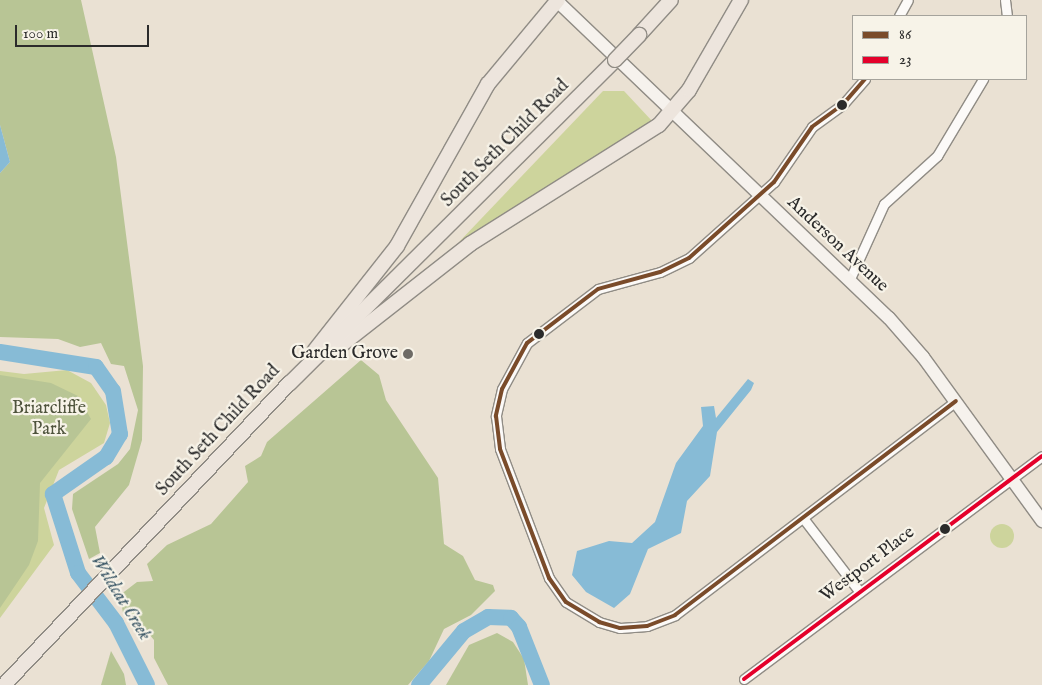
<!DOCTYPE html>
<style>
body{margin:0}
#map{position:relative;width:1042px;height:685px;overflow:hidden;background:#eae1d3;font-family:"IM FELL English",serif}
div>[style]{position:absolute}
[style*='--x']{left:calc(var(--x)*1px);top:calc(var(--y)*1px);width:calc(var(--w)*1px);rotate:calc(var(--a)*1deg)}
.green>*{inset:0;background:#cdd49c}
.round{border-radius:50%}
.forest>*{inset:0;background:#b8c595}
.water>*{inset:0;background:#87bbd6}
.river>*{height:16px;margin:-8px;padding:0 8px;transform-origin:8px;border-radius:8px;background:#87bbd6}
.roads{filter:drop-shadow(1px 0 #908c85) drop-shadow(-1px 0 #908c85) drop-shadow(0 1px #908c85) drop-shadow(0 -1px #908c85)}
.street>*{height:9px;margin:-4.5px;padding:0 4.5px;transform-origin:4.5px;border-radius:4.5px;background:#fcfaf8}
.secondary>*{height:12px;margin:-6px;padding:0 6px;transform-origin:6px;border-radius:6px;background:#f6f2ed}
.primary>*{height:14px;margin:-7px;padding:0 7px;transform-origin:7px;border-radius:7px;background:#ede5dd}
.bridges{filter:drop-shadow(1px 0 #908c85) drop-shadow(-1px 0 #908c85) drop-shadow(0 1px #908c85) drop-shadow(0 -1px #908c85)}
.primary-bridge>*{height:14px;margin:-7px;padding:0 7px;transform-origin:7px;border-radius:7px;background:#ede5dd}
.bus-1>*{height:4px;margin:-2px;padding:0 2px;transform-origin:2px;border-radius:2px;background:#7a4b2a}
.bus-2>*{height:4px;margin:-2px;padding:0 2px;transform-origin:2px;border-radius:2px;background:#e4002b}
.dots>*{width:14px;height:14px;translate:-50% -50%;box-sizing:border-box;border:2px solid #f7f3e8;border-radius:50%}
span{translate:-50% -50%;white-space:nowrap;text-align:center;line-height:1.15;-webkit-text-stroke:4.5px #f7f3e8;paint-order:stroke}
.street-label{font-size:18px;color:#2b2b2b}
.poi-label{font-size:18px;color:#2b2b2b}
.right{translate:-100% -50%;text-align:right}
.park-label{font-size:18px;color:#4e533c}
.water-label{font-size:19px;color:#3c5867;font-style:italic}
.legend{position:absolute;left:852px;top:15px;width:175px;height:65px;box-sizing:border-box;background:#f7f3e8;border:1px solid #a5a39c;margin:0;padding:6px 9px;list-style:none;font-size:15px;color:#2b2b2b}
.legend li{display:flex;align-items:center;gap:10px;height:25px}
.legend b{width:25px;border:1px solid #a5a39c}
.scale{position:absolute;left:15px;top:25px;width:134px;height:22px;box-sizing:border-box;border:2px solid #2b2b2b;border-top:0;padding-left:6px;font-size:15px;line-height:18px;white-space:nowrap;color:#2b2b2b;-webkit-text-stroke:4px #f7f3e8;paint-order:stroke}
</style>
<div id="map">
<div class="green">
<i style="clip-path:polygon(603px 91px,624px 91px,653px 122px,459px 242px)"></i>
<i style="clip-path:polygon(67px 370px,91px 383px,106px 405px,110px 423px,104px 443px,59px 470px,44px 508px,54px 545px,0 618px,0 371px,24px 374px)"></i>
<i class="round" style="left:990px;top:524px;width:24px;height:24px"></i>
</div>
<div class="forest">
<i style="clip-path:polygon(0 0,81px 0,116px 157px,143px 366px,142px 440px,129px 485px,95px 527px,100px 553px,89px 559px,72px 509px,73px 494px,118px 464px,130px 449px,138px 410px,124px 366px,111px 364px,101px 343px,80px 347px,58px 339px,0 337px,0 173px,10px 162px,0 125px)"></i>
<i style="clip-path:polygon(361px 360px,379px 375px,386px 400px,438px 478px,444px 544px,463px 556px,475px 580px,493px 585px,495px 591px,471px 615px,444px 629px,429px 661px,408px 685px,168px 685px,154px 658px,154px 640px,141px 624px,123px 613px,120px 595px,137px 582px,153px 581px,147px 564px,167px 545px,211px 524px,248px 482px,245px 466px,261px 456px,267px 442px)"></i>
<i style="clip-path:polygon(0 375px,51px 383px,78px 396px,91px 419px,40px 483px,38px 541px,29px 565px,0 608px)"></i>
<i style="clip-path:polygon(497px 633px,513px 642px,524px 659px,528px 685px,446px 685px,469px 645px)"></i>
<i style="clip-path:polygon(111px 651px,124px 674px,126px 685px,101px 685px)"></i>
</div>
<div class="water">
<i style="clip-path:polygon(0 125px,10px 162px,0 173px)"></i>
<i style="clip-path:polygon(748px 379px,754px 383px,751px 390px,717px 432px,710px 476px,687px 501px,681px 533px,648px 549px,630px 594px,614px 608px,586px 592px,572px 575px,577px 551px,609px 541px,632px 543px,655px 522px,676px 463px,703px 426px,701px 407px,714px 406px,716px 418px)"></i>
</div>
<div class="river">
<i style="--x:0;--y:352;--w:97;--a:8.9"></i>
<i style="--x:96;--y:367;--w:29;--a:55"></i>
<i style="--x:113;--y:391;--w:44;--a:80.8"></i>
<i style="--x:120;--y:434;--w:27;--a:121"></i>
<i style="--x:106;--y:457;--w:65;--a:145.1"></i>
<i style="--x:53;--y:494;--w:83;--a:72.4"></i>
<i style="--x:78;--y:573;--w:63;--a:52.8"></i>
<i style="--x:116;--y:623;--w:69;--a:63.4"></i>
<i style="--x:419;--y:685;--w:70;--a:-50.2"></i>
<i style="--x:464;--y:631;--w:28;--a:-30"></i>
<i style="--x:488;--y:617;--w:23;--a:2"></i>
<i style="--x:511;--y:618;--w:12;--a:48"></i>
<i style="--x:519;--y:627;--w:62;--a:68.4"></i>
</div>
<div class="roads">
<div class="street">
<i style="--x:1005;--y:0;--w:16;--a:83"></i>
<i style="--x:899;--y:16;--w:18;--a:-61"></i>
<i style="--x:865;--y:79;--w:35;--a:131"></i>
<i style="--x:842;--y:105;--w:37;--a:144"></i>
<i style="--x:812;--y:127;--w:67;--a:124.6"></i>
<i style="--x:774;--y:182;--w:114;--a:138.2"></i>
<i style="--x:689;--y:258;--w:32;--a:154"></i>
<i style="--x:660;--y:272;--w:64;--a:164.7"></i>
<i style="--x:598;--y:289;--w:89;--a:142.7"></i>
<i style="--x:527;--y:343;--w:52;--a:118.5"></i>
<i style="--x:502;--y:389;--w:28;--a:103"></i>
<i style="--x:496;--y:416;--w:33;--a:83"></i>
<i style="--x:500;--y:449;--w:138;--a:69.2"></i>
<i style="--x:549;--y:578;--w:29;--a:55"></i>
<i style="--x:566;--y:602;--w:39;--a:31"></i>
<i style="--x:599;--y:622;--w:22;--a:16"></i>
<i style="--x:620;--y:628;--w:27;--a:-4"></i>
<i style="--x:647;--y:626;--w:30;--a:-21"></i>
<i style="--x:675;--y:615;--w:353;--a:-37.3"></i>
<i style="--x:849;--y:281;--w:85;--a:-65.6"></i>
<i style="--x:884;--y:204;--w:72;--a:-42.2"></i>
<i style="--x:937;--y:156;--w:90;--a:-59.1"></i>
<i style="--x:803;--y:518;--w:92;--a:52.5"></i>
<i style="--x:744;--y:679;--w:372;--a:-36.8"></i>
</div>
<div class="secondary">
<i style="--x:556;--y:0;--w:460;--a:43.7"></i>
<i style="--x:889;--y:318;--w:52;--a:48.9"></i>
<i style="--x:923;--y:357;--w:203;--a:54"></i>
</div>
<div class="primary">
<i style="--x:639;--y:35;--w:47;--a:-47.6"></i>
<i style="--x:315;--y:350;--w:132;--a:-51.7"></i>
<i style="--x:397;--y:246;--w:186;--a:-60.7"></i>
<i style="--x:488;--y:84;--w:109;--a:-50.2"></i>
<i style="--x:335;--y:350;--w:172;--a:-38.1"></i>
<i style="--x:470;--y:244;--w:223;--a:-32.2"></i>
<i style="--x:659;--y:125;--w:46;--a:-49.4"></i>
<i style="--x:689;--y:90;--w:104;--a:-60"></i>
<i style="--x:4;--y:685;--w:416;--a:-46.6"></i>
<i style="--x:290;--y:383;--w:458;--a:-44.8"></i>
</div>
</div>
<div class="bridges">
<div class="primary-bridge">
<i style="--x:615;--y:60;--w:35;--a:-46"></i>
</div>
</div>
<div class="bus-1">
<i style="--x:865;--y:79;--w:35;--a:131"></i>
<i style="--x:842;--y:105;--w:37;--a:144"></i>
<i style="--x:812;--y:127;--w:67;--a:124.6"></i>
<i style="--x:774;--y:182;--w:114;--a:138.2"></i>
<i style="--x:689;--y:258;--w:32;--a:154"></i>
<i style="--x:660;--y:272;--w:64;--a:164.7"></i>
<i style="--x:598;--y:289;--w:89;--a:142.7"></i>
<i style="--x:527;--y:343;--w:52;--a:118.5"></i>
<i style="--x:502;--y:389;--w:28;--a:103"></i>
<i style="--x:496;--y:416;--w:33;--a:83"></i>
<i style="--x:500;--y:449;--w:138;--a:69.2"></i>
<i style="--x:549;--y:578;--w:29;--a:55"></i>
<i style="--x:566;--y:602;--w:39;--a:31"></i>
<i style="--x:599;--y:622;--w:22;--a:16"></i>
<i style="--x:620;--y:628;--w:27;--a:-4"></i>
<i style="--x:647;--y:626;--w:30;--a:-21"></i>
<i style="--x:675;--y:615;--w:353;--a:-37.3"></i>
</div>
<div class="bus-2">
<i style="--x:744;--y:679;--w:372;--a:-36.8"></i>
</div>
<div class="dots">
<i style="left:842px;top:105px;background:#2b2b2b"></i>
<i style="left:539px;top:334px;background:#2b2b2b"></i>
<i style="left:408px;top:354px;background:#6e6b66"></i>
<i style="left:945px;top:529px;background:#2b2b2b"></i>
</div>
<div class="street-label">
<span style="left:506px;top:144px;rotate:-45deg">South Seth Child Road</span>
<span style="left:837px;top:245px;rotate:43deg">Anderson Avenue</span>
<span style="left:219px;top:431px;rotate:-47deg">South Seth Child Road</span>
<span style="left:868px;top:565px;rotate:-37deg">Westport Place</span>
</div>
<div class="poi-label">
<span class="right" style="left:398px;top:354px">Garden Grove</span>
</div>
<div class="park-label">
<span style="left:49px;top:420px">Briarcliffe<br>Park</span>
</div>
<div class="water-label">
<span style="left:120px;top:598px;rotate:58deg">Wildcat Creek</span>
</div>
<ul class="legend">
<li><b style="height:6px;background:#7a4b2a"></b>86</li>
<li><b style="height:6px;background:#e4002b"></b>23</li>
</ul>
<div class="scale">100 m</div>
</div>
